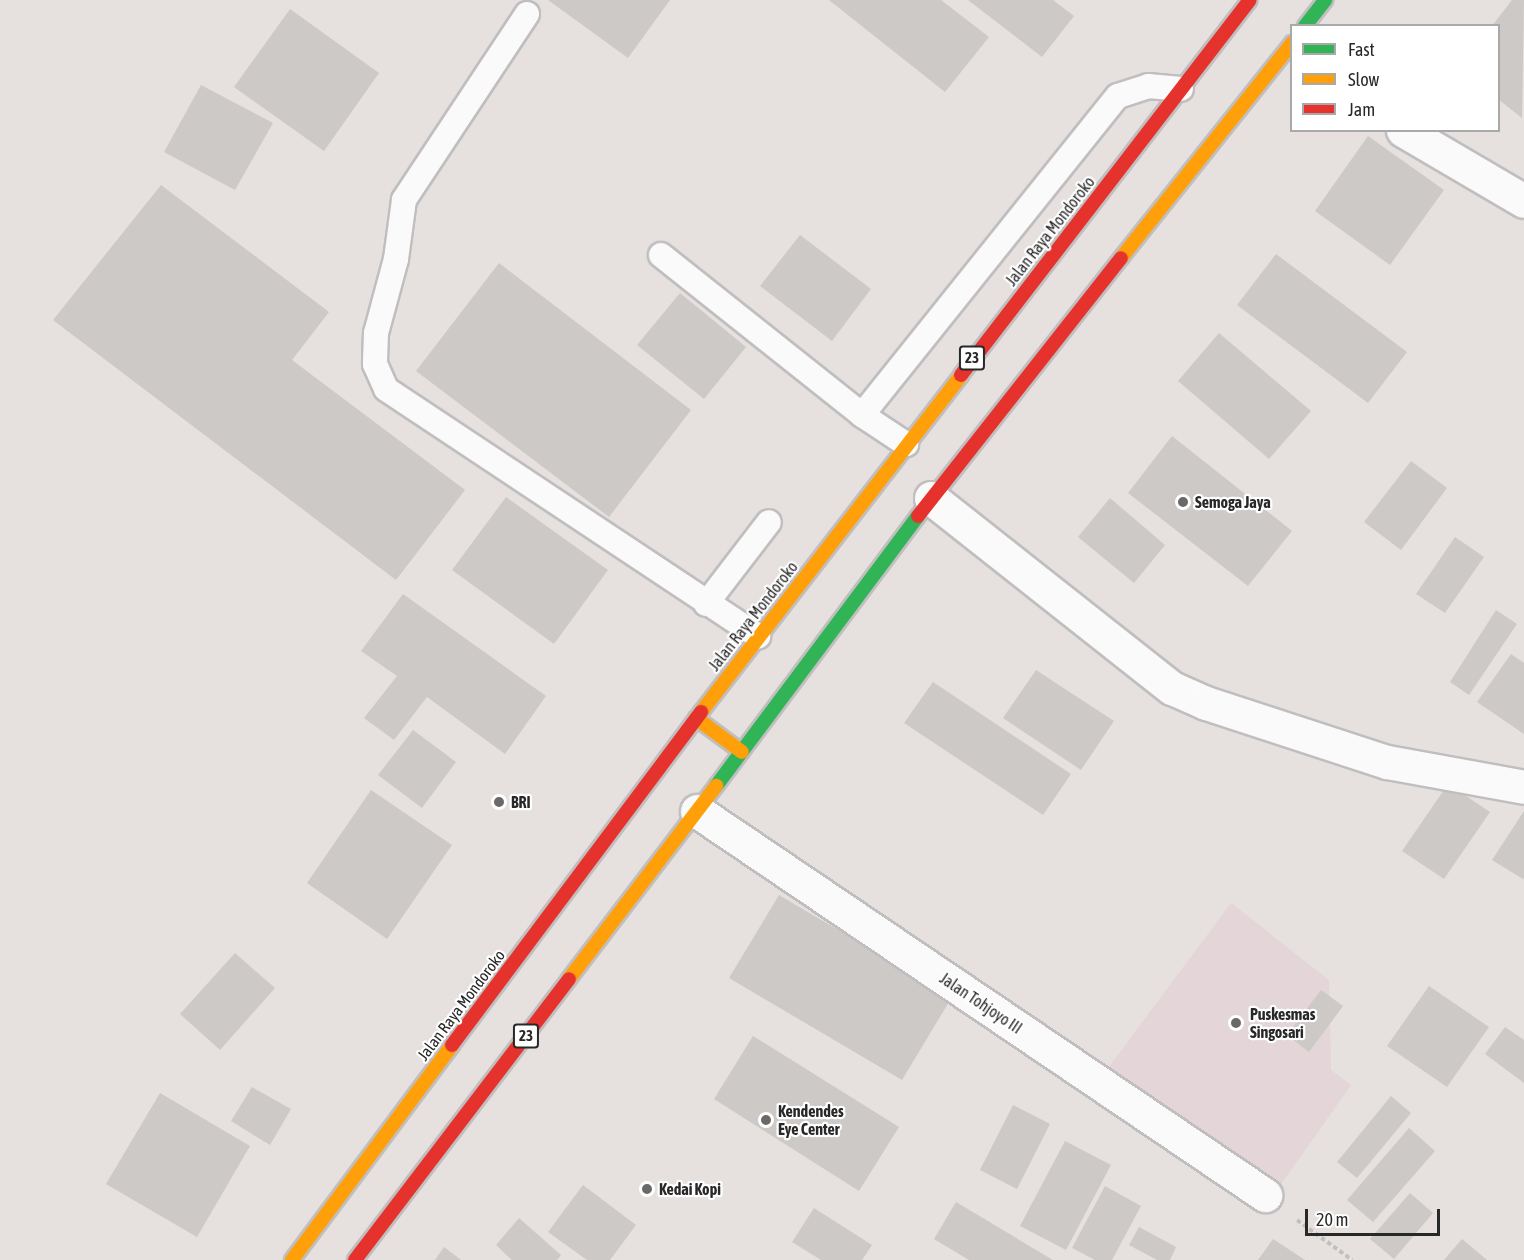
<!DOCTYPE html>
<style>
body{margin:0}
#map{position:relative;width:1524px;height:1260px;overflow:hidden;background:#e6e0de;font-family:"Asap Condensed",sans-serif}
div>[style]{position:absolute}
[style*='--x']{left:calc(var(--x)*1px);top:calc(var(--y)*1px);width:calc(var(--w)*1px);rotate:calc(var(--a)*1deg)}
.medical>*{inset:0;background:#e3d5d8}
.building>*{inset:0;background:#ccc9c7}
.path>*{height:4px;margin-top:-2px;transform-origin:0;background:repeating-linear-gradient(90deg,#c1c0c0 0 4.5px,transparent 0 7.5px)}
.roads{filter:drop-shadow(2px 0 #c0bebf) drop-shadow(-2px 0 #c0bebf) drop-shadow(0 2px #c0bebf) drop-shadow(0 -2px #c0bebf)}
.lane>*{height:24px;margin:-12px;padding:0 12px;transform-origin:12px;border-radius:12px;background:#fbfafa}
.street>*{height:33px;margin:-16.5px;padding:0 16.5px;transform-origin:16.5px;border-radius:16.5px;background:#fbfafa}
.fast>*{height:14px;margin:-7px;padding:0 7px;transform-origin:7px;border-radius:7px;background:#30b455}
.slow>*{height:14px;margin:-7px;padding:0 7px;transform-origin:7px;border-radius:7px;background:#ff9f0a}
.jam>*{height:14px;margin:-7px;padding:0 7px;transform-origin:7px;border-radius:7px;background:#e5322d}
.dots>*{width:16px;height:16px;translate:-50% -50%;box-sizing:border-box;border:3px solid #fff;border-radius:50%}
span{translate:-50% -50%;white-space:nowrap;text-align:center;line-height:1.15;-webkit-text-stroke:4.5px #fff;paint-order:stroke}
.shield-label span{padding:2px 4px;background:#fff;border:2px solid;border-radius:4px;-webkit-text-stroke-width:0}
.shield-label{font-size:15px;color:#282828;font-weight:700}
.street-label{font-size:16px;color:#282828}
.poi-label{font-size:16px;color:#282828;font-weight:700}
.left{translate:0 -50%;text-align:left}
.legend{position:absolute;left:1290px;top:24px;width:210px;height:108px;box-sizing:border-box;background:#fff;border:2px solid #a9a9a9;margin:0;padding:8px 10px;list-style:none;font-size:18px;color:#282828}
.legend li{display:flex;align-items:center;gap:12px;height:30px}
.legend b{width:30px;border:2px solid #a9a9a9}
.scale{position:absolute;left:1305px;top:1209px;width:135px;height:27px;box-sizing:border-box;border:3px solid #282828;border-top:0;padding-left:8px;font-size:18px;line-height:21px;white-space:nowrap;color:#282828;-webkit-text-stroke:4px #fff;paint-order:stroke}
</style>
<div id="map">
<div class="medical">
<i style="clip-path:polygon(1231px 903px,1329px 980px,1331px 1070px,1351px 1085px,1279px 1187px,1109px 1067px)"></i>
</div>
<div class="building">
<i style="clip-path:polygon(548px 0,670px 0,628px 58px)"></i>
<i style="clip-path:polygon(829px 0,941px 0,989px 37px,945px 92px)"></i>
<i style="clip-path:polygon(968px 0,1053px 0,1074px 16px,1042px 57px)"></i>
<i style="clip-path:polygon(1512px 0,1524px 0,1522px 118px,1498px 99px,1498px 26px,1492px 26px)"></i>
<i style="clip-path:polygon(290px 9px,379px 73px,324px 151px,234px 87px)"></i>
<i style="clip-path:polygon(201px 85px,273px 123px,235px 190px,164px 152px)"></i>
<i style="clip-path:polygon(1368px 136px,1444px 190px,1390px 265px,1315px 211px)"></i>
<i style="clip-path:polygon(161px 185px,329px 312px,292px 360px,465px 490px,396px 580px,53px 320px)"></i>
<i style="clip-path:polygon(800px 235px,871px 289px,832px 341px,760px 286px)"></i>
<i style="clip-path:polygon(1276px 254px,1407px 352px,1368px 403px,1237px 305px)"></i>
<i style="clip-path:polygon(499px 263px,691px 410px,609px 517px,416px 371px)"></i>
<i style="clip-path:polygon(680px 293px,746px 347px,704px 399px,637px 345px)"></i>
<i style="clip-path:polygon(1219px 333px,1311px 411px,1269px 459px,1178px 381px)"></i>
<i style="clip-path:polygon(1172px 436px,1292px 531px,1248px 586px,1128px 493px)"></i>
<i style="clip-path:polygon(1411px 461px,1447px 488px,1401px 550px,1364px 522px)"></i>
<i style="clip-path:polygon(506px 497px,608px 570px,554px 644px,452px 570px)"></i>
<i style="clip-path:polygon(1110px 498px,1165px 545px,1134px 583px,1078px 537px)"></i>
<i style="clip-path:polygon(1455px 537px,1484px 557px,1445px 613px,1416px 594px)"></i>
<i style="clip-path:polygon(403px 594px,546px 696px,505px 754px,427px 697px,394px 740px,364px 718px,397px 676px,361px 651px)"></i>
<i style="clip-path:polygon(1496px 610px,1517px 624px,1469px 695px,1450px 682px)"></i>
<i style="clip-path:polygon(1511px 654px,1524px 663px,1524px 734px,1477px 702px)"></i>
<i style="clip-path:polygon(1036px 670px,1114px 721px,1081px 770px,1003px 718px)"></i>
<i style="clip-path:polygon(933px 682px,1071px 774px,1043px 815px,904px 723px)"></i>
<i style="clip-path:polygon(413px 730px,456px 762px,422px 808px,378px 775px)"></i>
<i style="clip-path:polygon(1448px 784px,1490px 812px,1444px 879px,1402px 851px)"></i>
<i style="clip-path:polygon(371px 790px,452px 845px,387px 939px,307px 883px)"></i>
<i style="clip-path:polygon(1524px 811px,1524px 878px,1523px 879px,1492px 860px)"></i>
<i style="clip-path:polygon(779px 895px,952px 997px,902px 1080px,729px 978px)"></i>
<i style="clip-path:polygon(235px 953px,275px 988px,220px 1050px,180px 1014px)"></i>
<i style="clip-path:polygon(1429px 986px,1489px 1027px,1447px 1087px,1387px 1046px)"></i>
<i style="clip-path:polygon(1321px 990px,1343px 1006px,1309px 1052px,1287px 1035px)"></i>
<i style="clip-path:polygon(1505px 1027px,1524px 1040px,1524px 1083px,1485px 1054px)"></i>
<i style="clip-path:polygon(753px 1036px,899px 1127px,859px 1191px,714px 1099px)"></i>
<i style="clip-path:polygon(252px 1087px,291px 1109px,270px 1145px,231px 1121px)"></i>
<i style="clip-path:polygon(160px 1093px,250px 1146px,197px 1237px,106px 1184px)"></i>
<i style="clip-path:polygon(1391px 1096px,1411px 1113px,1357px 1178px,1337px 1162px)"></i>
<i style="clip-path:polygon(1013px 1105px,1050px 1124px,1017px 1189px,980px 1170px)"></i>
<i style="clip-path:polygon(1409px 1128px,1435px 1151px,1373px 1222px,1347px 1200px)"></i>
<i style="clip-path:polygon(1065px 1141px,1111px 1165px,1066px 1250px,1020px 1226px)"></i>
<i style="clip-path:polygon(583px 1185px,636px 1225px,610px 1260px,587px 1260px,548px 1232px)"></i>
<i style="clip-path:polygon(1105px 1186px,1141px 1206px,1112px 1260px,1095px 1260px,1072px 1248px)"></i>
<i style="clip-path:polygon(1410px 1193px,1433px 1213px,1394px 1259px,1370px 1239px)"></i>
<i style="clip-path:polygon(956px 1202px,1053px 1260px,969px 1260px,934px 1239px)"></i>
<i style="clip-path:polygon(814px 1208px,872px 1245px,862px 1260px,821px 1260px,792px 1242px)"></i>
<i style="clip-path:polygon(519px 1218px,561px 1255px,557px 1260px,512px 1260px,496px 1245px)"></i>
<i style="clip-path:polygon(1139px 1227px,1176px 1247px,1170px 1260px,1157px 1260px,1129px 1245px)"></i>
<i style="clip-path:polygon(1273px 1239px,1305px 1260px,1258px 1260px)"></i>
<i style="clip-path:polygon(1462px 1239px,1487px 1260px,1444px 1260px)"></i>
<i style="clip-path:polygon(444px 1247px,461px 1260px,435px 1260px)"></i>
</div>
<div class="path">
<i style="--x:1297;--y:1220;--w:68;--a:36"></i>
</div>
<div class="roads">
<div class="lane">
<i style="--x:527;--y:14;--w:223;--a:123.5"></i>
<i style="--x:404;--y:200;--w:60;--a:97.7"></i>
<i style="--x:396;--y:259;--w:77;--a:105.1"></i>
<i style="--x:376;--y:333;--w:31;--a:92"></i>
<i style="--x:375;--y:364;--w:27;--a:66"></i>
<i style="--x:386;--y:389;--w:447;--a:33.6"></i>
<i style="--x:661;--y:255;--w:257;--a:38.5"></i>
<i style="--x:862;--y:415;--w:53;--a:33.4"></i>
<i style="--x:862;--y:415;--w:409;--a:-51.3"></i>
<i style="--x:1118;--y:96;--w:32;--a:-18"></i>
<i style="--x:1148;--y:86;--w:33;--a:5"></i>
<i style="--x:706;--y:604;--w:103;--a:-52.5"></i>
</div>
<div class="street">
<i style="--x:1403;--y:130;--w:140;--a:30.4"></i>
<i style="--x:931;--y:498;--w:307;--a:38.3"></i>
<i style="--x:1172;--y:688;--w:37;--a:24"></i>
<i style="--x:1206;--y:703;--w:190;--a:18.1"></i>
<i style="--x:1387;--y:762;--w:139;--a:10.3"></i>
<i style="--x:697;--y:811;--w:686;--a:34.06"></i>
</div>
<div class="fast">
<i style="--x:1305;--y:26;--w:33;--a:-52"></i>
<i style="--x:716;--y:786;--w:337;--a:-53.2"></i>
</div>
<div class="slow">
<i style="--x:1121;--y:258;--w:275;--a:-51.5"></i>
<i style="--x:701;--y:712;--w:426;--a:-52.3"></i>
<i style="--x:696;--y:718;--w:57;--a:36.5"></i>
<i style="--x:569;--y:979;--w:243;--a:-52.7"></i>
<i style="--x:292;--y:1260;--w:268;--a:-53.3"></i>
</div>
<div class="jam">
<i style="--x:961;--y:375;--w:473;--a:-52.4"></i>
<i style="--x:918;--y:516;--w:328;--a:-51.8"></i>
<i style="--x:452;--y:1045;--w:416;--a:-53.2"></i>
<i style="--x:355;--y:1260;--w:353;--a:-52.7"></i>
</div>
</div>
<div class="dots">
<i style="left:1183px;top:502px;background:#6a6868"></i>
<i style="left:499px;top:802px;background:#6a6868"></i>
<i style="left:1236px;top:1023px;background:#6a6868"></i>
<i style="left:766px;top:1120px;background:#6a6868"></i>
<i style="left:647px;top:1189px;background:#6a6868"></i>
</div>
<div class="shield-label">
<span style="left:972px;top:358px">23</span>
<span style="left:526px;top:1036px">23</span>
</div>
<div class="street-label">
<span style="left:1050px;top:231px;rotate:-52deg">Jalan Raya Mondoroko</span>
<span style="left:753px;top:616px;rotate:-52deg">Jalan Raya Mondoroko</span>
<span style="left:981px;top:1003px;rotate:34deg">Jalan Tohjoyo III</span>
<span style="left:461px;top:1005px;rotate:-53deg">Jalan Raya Mondoroko</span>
</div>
<div class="poi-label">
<span class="left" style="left:1195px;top:502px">Semoga Jaya</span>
<span class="left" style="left:511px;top:802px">BRI</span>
<span class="left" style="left:1250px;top:1023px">Puskesmas<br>Singosari</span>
<span class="left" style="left:778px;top:1120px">Kendendes<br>Eye Center</span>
<span class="left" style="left:659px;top:1189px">Kedai Kopi</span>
</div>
<ul class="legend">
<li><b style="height:8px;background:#30b455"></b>Fast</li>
<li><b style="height:8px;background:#ff9f0a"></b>Slow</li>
<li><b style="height:8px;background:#e5322d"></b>Jam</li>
</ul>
<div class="scale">20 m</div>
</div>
